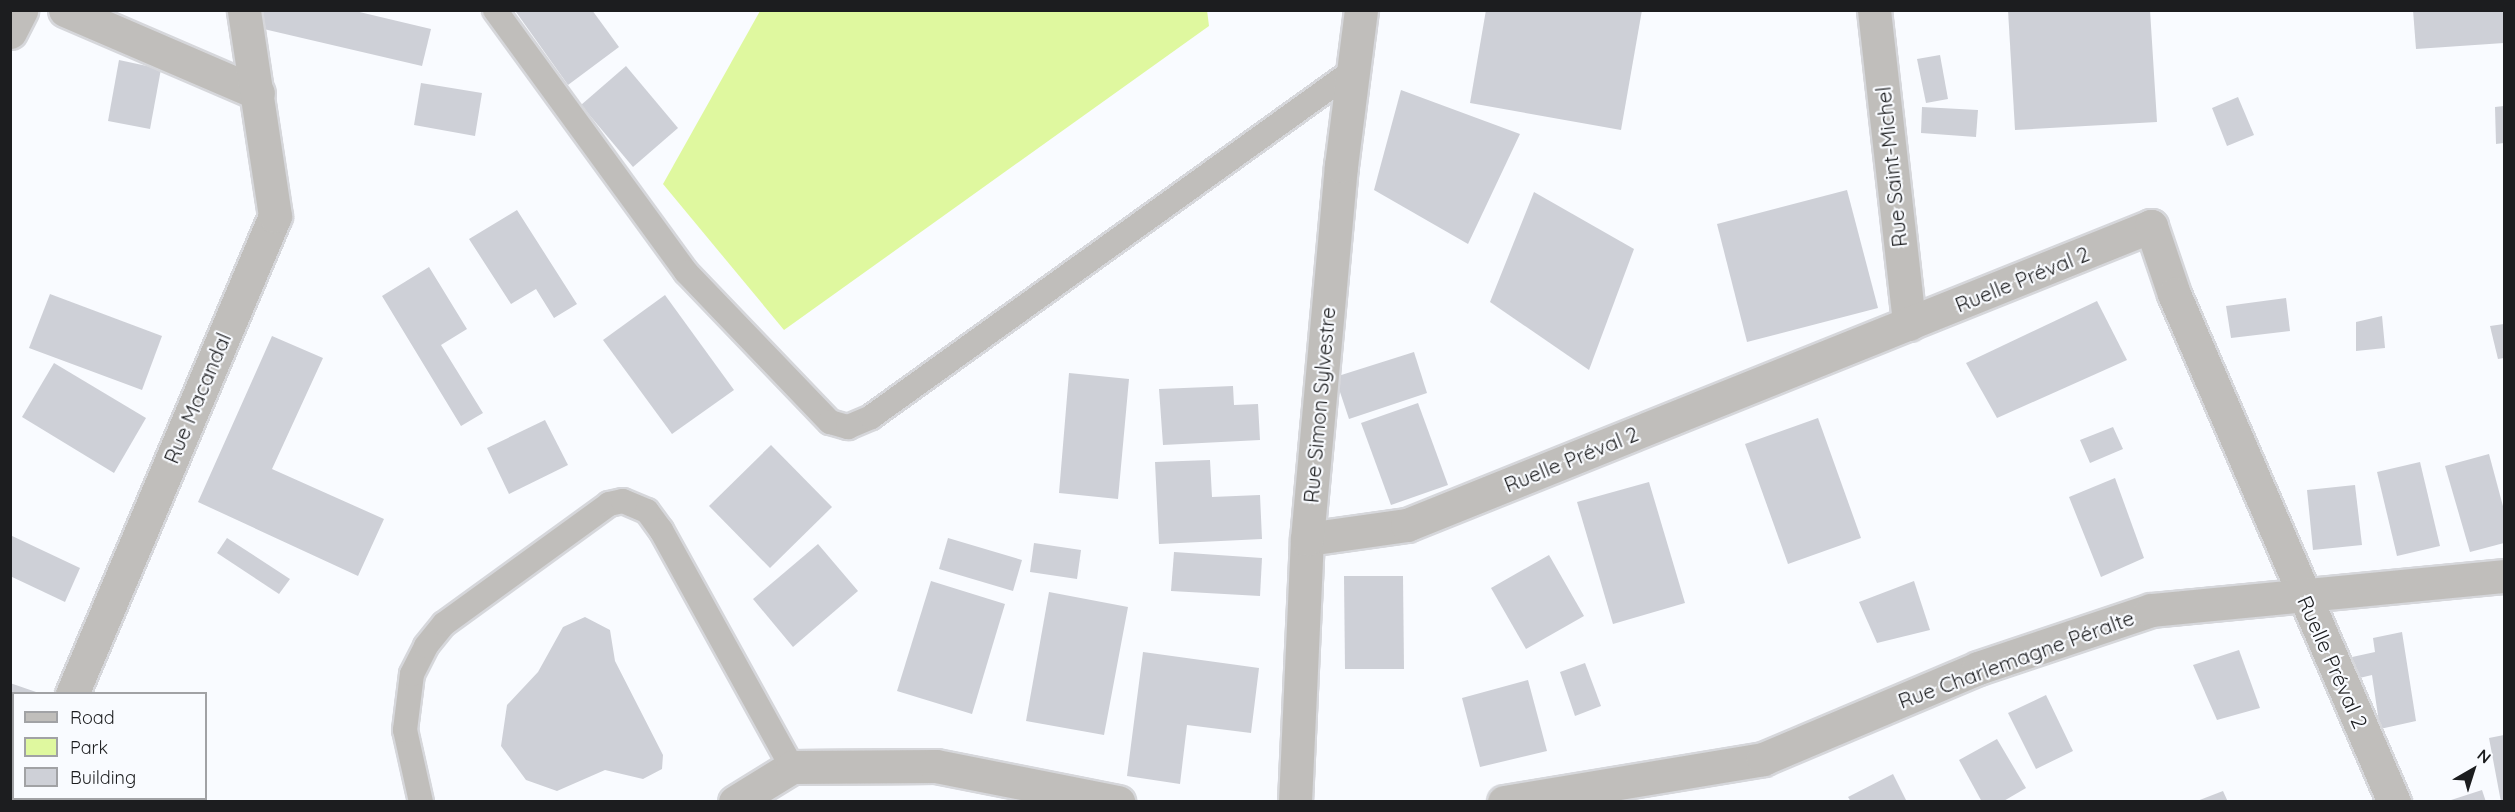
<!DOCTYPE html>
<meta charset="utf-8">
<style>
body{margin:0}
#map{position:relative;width:2515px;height:812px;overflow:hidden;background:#f9fbff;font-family:Quicksand,sans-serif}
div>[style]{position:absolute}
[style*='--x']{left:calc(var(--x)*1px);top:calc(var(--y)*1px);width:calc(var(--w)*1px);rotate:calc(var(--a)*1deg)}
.green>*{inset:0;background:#dff89f}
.building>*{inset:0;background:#ced0d7}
.roads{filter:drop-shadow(2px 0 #d6d7db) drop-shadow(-2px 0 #d6d7db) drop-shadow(0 2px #d6d7db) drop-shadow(0 -2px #d6d7db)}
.lane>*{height:24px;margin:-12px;padding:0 12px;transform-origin:12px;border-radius:12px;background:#c0bebb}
.street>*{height:33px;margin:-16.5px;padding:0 16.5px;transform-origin:16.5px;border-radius:16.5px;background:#c0bebb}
span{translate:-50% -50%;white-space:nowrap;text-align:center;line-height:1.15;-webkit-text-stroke:4.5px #f9fbff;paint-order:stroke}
.street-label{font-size:21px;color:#1c1d1f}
.frame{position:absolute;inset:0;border:12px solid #1c1d1f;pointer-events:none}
.legend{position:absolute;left:12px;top:692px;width:195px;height:108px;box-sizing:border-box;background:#f9fbff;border:2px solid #a1a2a5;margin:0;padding:8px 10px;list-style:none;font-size:18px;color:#1c1d1f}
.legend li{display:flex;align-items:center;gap:12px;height:30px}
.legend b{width:30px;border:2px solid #a1a2a5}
.north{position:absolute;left:2443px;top:740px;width:60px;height:60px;-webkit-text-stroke:4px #f9fbff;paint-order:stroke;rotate:39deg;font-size:16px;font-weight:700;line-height:24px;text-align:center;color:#1c1d1f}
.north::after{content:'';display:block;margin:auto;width:21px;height:27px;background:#1c1d1f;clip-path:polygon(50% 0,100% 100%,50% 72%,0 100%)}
</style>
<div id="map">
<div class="green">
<i style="clip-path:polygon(760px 11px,1207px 10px,1209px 26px,784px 330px,663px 184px)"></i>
</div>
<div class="building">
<i style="clip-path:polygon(255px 10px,351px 10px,431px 29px,422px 66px,251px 26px)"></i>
<i style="clip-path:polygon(592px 10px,619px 47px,568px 85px,516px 12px)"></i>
<i style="clip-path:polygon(1486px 10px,1642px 10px,1621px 130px,1470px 103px)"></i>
<i style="clip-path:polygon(2008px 10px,2150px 10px,2157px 122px,2015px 130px)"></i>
<i style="clip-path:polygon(2413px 10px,2504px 10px,2504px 43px,2416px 49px)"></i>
<i style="clip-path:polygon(1940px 55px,1948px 99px,1926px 103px,1917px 59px)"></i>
<i style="clip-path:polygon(119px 60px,161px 69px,150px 129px,108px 121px)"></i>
<i style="clip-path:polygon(626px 66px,678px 128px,633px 167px,581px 105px)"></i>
<i style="clip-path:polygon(421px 83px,482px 93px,475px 136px,414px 125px)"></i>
<i style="clip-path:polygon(1401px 90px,1520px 134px,1468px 244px,1374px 190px)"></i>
<i style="clip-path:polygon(2238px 97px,2254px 135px,2227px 146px,2212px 108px)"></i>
<i style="clip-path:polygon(2504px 106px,2504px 143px,2496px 144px,2495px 107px)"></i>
<i style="clip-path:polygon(1922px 107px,1978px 110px,1976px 137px,1921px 133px)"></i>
<i style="clip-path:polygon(1847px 190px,1878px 308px,1747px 342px,1717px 224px)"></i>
<i style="clip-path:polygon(1534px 192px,1634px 249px,1589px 370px,1490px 302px)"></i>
<i style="clip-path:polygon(517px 210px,577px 304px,554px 318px,536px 289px,511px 304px,469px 239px)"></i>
<i style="clip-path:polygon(429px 267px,467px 329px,441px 345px,483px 413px,461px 426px,382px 296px)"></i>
<i style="clip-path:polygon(50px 294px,162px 336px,142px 390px,29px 348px)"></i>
<i style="clip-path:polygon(665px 295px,734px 390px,672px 434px,603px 340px)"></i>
<i style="clip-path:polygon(2286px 298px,2290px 331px,2231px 338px,2226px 306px)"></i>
<i style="clip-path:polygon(2097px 301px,2127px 360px,1997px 418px,1966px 363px)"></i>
<i style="clip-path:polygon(2382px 316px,2385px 348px,2356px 351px,2356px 322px)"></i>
<i style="clip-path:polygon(2504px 324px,2504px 358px,2498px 359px,2490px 326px)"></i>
<i style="clip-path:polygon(272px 336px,323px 358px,272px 469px,384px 519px,358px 576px,198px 502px)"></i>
<i style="clip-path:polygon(1414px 352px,1427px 393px,1349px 419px,1335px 377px)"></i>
<i style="clip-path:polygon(54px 363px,146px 418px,114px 473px,22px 417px)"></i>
<i style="clip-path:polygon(1069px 373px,1129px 379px,1118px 499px,1059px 493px)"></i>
<i style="clip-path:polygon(1233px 386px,1234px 405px,1258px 404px,1260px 440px,1163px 445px,1159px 389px)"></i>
<i style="clip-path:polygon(1418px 403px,1448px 485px,1391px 505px,1361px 423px)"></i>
<i style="clip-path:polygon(1818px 418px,1861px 538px,1788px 564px,1745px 444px)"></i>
<i style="clip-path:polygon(545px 420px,568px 465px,509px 494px,487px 448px)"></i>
<i style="clip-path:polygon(2113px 427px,2123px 449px,2090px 463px,2080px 440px)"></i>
<i style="clip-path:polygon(771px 445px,832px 507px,770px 568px,709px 506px)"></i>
<i style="clip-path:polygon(2489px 454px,2504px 510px,2504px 543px,2470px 552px,2445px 466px)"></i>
<i style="clip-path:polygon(1210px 460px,1212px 497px,1260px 495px,1262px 539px,1159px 544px,1155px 462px)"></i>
<i style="clip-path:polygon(2420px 462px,2440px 546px,2397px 556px,2377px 472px)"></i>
<i style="clip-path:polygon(2115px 478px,2144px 558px,2101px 577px,2069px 497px)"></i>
<i style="clip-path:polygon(1649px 482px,1685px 603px,1613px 624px,1577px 502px)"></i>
<i style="clip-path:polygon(2355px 485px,2362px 545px,2313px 550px,2307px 490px)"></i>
<i style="clip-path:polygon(10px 535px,80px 568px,65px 602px,10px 576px)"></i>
<i style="clip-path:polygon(227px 538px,290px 579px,279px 594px,217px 553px)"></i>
<i style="clip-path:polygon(948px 538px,1022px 560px,1013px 591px,939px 569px)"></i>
<i style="clip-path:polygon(1034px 543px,1081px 550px,1077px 579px,1030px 572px)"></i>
<i style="clip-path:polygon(818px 544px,858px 591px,793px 647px,753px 599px)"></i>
<i style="clip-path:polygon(1174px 552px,1262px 558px,1260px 596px,1171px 591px)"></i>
<i style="clip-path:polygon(1549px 555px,1584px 616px,1526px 649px,1491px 588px)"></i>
<i style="clip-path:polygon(1344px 576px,1403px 576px,1404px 669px,1345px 669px)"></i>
<i style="clip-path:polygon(931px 581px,1005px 604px,972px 714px,897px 691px)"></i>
<i style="clip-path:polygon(1914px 581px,1930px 630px,1877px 643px,1859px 602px)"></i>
<i style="clip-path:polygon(1049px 592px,1128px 607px,1104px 735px,1026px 721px)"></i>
<i style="clip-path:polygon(585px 617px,610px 630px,615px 661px,663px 755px,662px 769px,643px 779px,605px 770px,557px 791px,526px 780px,501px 746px,507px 705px,538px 672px,563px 627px)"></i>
<i style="clip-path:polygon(2402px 632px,2416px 721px,2380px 729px,2372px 675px,2347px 681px,2343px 659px,2375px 652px,2373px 638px)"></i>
<i style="clip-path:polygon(2239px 650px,2260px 708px,2217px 720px,2193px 665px)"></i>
<i style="clip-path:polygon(1143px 652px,1259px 668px,1251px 733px,1187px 725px,1180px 784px,1127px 776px)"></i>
<i style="clip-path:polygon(1585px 663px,1601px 706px,1575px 716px,1560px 672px)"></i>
<i style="clip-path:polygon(1528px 680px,1547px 751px,1480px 767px,1462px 698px)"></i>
<i style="clip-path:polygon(10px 683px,39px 693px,14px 694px,14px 723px)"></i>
<i style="clip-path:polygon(2046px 695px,2073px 751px,2036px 769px,2008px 713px)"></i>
<i style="clip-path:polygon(2504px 735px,2504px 802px,2501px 802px,2489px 738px)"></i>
<i style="clip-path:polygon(1997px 739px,2026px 788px,2002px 802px,1982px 802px,1959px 760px)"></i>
<i style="clip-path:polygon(1893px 774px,1907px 802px,1851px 802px,1848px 797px)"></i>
<i style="clip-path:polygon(2482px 790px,2486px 802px,2448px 802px,2448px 801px)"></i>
<i style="clip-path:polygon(2223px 791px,2228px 802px,2197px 802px,2197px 801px)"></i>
</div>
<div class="roads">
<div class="lane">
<i style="--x:495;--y:10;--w:324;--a:53.9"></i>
<i style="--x:686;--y:272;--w:208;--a:46.2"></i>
<i style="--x:830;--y:422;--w:19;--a:16"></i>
<i style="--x:848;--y:427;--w:25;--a:-23"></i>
<i style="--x:871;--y:417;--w:595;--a:-35.69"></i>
<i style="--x:421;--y:802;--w:74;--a:-102.5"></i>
<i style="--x:405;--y:730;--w:56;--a:-82.9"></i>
<i style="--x:412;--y:674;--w:31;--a:-63"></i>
<i style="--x:426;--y:646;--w:28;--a:-51"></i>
<i style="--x:444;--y:624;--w:204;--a:-36"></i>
<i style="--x:609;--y:504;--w:14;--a:-12"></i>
<i style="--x:623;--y:501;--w:26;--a:23"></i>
<i style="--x:647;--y:511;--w:24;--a:54"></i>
<i style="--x:661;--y:530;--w:271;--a:61.1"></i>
</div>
<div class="street">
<i style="--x:65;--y:10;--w:210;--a:23.3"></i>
<i style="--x:1874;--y:10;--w:316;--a:83.6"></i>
<i style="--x:10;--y:32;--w:25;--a:-63"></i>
<i style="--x:1307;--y:539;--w:101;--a:-8"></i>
<i style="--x:1407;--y:525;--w:802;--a:-21.89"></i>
<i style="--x:2151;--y:226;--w:72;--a:71.3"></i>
<i style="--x:2174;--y:294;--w:554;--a:66.58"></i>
<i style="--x:72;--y:694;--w:519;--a:-66.99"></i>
<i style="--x:275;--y:216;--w:208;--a:-98.6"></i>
<i style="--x:26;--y:802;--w:4;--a:-63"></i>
<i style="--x:735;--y:802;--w:67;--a:-31.6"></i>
<i style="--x:792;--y:767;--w:144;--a:-0.4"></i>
<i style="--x:936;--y:766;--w:186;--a:11.2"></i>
<i style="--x:1295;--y:802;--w:263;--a:-87.4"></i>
<i style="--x:1307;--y:539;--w:375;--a:-84.8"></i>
<i style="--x:1341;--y:166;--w:157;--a:-82.7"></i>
<i style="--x:1504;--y:802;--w:263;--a:-9.4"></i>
<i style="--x:1763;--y:759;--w:233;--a:-22.9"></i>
<i style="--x:1978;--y:668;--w:182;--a:-18.5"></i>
<i style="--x:2151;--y:610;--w:355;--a:-5.5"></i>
</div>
</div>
<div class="street-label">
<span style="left:1891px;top:167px;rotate:-96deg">Rue Saint-Michel</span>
<span style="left:2022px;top:279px;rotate:-22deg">Ruelle Préval 2</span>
<span style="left:197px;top:398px;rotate:-67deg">Rue Macandal</span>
<span style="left:1319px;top:405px;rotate:-85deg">Rue Simon Sylvestre</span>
<span style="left:1571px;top:459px;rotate:-22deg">Ruelle Préval 2</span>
<span style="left:2016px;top:659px;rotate:-20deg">Rue Charlemagne Péralte</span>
<span style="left:2333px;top:662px;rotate:66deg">Ruelle Préval 2</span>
</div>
<div class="frame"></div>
<ul class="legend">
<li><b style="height:8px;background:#c0bebb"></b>Road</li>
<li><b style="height:16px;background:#dff89f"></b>Park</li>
<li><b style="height:16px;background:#ced0d7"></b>Building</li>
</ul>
<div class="north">N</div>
</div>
